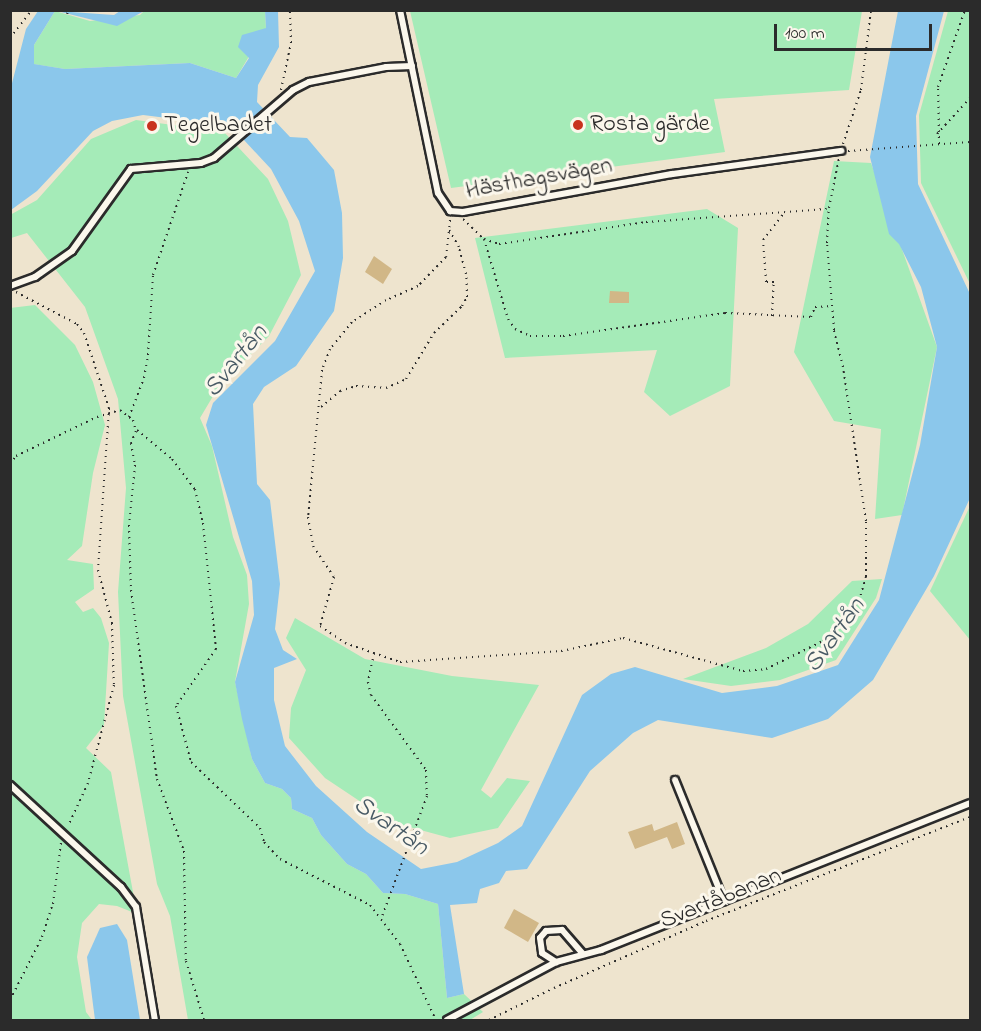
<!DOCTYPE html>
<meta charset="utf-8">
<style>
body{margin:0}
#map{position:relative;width:981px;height:1031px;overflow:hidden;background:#eee4ce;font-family:"Indie Flower",sans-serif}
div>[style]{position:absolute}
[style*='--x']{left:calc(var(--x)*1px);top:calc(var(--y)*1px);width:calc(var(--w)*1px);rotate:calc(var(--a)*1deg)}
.green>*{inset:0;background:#a5ebb8}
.water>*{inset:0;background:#8bc7eb}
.building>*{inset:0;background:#d1b787}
.path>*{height:2px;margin-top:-1px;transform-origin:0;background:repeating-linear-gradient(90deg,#2b2b2b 0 1.5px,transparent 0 6px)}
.roads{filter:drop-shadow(2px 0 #2b2b2b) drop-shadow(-2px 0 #2b2b2b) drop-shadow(0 2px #2b2b2b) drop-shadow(0 -2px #2b2b2b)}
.service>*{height:6px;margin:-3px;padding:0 3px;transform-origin:3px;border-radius:3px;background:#fbf7ec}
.dots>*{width:16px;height:16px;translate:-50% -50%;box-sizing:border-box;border:3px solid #fbf7ec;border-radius:50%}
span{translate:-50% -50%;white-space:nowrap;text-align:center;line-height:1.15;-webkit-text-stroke:6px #fbf7ec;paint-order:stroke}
.poi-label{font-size:24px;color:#2b2b2b}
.left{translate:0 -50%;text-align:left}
.street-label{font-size:24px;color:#2b2b2b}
.water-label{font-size:26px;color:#485a65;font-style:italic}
.frame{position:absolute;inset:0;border:12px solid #2b2b2b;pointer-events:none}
.scale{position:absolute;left:774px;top:24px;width:158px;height:27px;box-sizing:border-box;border:3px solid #2b2b2b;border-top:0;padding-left:8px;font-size:18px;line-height:21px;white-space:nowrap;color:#2b2b2b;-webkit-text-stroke:4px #fbf7ec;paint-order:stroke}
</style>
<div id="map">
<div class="green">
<i style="clip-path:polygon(55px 11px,90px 21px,140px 15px,144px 11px,265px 11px,266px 28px,236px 78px,190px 63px,65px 69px,33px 64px,34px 45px)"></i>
<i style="clip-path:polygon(410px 11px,410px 10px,862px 11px,849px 90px,714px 99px,725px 152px,451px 188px)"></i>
<i style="clip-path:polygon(948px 11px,970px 11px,970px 284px,921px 183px,919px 115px)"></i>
<i style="clip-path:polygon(136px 120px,224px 132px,268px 179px,288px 221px,301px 275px,269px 336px,219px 386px,200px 418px,212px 446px,233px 537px,247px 575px,249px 604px,235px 682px,252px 759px,265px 783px,282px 789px,291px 798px,292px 809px,312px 818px,321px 835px,347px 864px,366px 874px,383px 893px,405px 894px,438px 904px,447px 998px,464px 994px,483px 1012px,470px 1020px,188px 1020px,170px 916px,157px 884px,123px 696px,118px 592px,126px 488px,118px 399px,85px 307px,27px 233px,11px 238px,10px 215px,37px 200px,91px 139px)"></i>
<i style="clip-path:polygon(834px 161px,871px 163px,937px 347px,902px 515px,875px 519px,881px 429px,834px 421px,794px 352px)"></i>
<i style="clip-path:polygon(707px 209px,738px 228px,730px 386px,670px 416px,644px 392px,657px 350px,505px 358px,475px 238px)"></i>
<i style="clip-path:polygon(35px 305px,75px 345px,93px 382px,105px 425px,93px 473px,82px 546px,67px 560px,93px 564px,94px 589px,75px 602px,83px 612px,93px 608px,101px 618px,109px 643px,104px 725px,86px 748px,111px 772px,137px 914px,117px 906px,99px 904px,82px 923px,77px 957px,86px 1012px,92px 1020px,11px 1020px,10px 308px)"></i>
<i style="clip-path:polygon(970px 506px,970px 640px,930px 591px)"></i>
<i style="clip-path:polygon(882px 579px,876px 598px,836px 660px,780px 680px,731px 686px,683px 679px,766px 648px,808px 624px,852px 581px)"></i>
<i style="clip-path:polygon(295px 618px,365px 659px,452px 676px,539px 685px,481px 790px,491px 798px,507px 778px,530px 781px,498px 828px,450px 838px,391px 822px,325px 778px,289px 738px,291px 708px,306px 670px,286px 638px)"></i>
</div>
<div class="water">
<i style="clip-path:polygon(38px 11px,55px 11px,34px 45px,34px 64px,65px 69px,190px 63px,236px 78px,249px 58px,238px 47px,242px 35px,266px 28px,265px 11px,278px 11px,279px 47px,258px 85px,257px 102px,290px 137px,307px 138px,334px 170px,342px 213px,343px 258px,334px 311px,296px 366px,264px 387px,253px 404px,257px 484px,270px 500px,280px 584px,275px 629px,283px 650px,297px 659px,274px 668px,274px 700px,285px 746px,316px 786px,367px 832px,421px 869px,457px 862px,498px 843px,522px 826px,582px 695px,611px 674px,635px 667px,722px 693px,777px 686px,838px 665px,879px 600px,920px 445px,937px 347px,921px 287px,899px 244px,889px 234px,870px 157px,898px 11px,944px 11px,916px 116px,918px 184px,970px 294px,970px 498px,934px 576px,873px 680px,828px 719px,772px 738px,658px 720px,633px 733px,590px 771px,527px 869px,506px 871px,499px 883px,480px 889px,477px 903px,450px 905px,464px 994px,447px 998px,438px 904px,405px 894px,383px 893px,366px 874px,347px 864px,321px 835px,312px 818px,292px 809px,291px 798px,282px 789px,265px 783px,252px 759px,242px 719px,235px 682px,254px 615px,252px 581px,206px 425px,213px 403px,275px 341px,315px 271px,299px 221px,271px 169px,231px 126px,143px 115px,112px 121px,93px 131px,37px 191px,11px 210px,11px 87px,26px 29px)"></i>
<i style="clip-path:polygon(57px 11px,114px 15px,120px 11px,144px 11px,117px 26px)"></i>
<i style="clip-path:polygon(117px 924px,127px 940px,140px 1020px,95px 1020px,87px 957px,100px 928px)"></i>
</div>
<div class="building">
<i style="clip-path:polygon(374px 256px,392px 269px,383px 284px,365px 272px)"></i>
<i style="clip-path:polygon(610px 291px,629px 292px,629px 303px,609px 303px)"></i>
<i style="clip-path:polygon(677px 822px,685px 844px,672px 849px,667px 837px,635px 849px,628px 832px,652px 824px,654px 831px)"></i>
<i style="clip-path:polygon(514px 909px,539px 923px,528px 942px,504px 928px)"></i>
</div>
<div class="path">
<i style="--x:67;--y:14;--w:4;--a:-63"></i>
<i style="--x:10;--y:38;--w:36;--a:-52"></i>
<i style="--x:281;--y:90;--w:48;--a:-78"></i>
<i style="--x:291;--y:43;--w:33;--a:-92"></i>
<i style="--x:937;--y:134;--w:49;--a:-47.5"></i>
<i style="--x:843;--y:144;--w:57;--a:-71.6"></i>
<i style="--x:861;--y:90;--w:81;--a:-82.9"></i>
<i style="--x:939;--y:144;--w:57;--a:-91"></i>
<i style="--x:938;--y:87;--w:82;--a:-70.7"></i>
<i style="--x:848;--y:151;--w:122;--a:-4.2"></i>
<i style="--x:463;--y:219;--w:29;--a:44"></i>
<i style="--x:484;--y:239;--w:16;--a:18"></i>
<i style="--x:499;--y:244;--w:149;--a:-8.5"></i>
<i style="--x:646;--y:222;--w:181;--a:-4.1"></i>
<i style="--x:450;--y:220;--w:37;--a:96"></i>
<i style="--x:446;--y:257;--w:40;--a:134"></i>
<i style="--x:418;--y:286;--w:35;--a:156"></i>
<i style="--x:386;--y:300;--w:40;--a:147.1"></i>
<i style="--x:352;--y:322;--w:35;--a:129"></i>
<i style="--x:330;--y:349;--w:22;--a:111"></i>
<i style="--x:322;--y:370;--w:148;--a:95.4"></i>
<i style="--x:308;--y:517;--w:29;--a:80"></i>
<i style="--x:313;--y:546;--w:37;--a:56"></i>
<i style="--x:334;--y:577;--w:51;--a:105.9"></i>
<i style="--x:320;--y:626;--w:30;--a:34"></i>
<i style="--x:345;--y:643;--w:58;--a:19.1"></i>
<i style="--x:400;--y:662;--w:161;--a:-3.9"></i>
<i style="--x:561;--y:651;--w:63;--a:-11.8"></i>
<i style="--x:623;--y:638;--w:124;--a:15.4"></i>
<i style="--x:743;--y:671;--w:23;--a:-5"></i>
<i style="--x:766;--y:669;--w:64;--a:-26.2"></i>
<i style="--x:823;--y:641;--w:54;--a:-48"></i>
<i style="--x:859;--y:601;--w:25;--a:-74"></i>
<i style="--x:866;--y:577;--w:56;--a:-90"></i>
<i style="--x:866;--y:521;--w:156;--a:-98.5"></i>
<i style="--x:843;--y:367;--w:38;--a:-104"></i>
<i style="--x:834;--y:330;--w:87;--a:-94.6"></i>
<i style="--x:827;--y:243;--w:35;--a:-87"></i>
<i style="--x:829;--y:208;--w:51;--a:-78.7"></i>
<i style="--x:484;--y:239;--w:84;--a:73.3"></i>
<i style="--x:508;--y:319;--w:12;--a:55"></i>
<i style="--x:515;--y:329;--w:17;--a:25"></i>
<i style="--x:530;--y:336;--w:33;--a:0"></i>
<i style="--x:563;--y:336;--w:164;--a:-8.1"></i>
<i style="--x:725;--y:313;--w:86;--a:2.7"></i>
<i style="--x:811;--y:317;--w:11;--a:-68"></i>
<i style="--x:815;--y:307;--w:16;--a:-4"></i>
<i style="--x:16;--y:292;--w:69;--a:27.7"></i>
<i style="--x:77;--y:324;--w:11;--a:52"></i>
<i style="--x:84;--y:333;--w:79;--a:71.6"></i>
<i style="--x:109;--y:408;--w:162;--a:93.9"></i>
<i style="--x:98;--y:570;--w:55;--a:75.2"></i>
<i style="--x:112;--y:623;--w:62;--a:88.2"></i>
<i style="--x:114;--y:685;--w:101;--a:104.9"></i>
<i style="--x:88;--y:783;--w:47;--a:114.9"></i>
<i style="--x:772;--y:316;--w:34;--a:-87"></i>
<i style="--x:774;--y:282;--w:8;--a:180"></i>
<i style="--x:766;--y:282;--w:42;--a:-94.1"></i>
<i style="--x:763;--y:240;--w:36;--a:-52"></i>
<i style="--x:321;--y:407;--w:25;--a:-40"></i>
<i style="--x:340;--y:391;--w:17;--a:-17"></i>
<i style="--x:356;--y:386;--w:30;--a:4"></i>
<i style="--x:386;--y:388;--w:22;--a:-24"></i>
<i style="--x:406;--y:379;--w:54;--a:-58.7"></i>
<i style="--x:434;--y:333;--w:39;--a:-44"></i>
<i style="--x:462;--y:306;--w:10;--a:-61"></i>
<i style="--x:467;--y:297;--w:23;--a:-92"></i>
<i style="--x:466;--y:274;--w:28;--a:-105"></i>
<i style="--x:459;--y:247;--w:20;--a:-120"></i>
<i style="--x:129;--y:417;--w:42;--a:-69"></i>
<i style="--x:144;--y:378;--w:23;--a:-80"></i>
<i style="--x:148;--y:355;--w:80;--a:-86.4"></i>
<i style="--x:153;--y:275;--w:109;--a:-71.2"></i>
<i style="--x:137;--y:430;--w:45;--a:39.6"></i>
<i style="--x:172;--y:459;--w:38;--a:53"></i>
<i style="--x:195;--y:489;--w:35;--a:77"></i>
<i style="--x:203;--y:523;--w:127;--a:84.1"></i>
<i style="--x:216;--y:649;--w:70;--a:125.1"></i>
<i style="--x:176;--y:706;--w:58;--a:75"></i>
<i style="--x:191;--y:762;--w:95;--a:43.7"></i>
<i style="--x:260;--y:828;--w:15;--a:74"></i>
<i style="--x:264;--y:842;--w:23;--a:47"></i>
<i style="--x:280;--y:859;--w:101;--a:27.1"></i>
<i style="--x:370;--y:905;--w:49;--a:52.4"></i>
<i style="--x:400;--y:944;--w:84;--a:64.7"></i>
<i style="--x:10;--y:464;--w:10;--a:-53"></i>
<i style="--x:16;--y:456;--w:90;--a:-25.7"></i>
<i style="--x:97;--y:417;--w:24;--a:-17"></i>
<i style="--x:120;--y:410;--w:16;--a:38"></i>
<i style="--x:133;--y:420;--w:11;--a:75"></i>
<i style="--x:136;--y:431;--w:13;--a:113"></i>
<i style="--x:131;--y:443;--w:22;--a:80"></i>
<i style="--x:135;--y:465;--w:60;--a:95.7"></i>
<i style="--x:129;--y:525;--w:65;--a:88.2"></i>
<i style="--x:131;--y:590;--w:191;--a:82.2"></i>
<i style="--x:157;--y:779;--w:77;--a:69.4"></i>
<i style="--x:184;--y:851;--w:110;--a:89"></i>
<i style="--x:186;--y:961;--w:62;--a:73"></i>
<i style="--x:374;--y:653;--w:30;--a:102"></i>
<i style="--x:368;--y:682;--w:13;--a:77"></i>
<i style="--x:371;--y:695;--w:93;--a:53.7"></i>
<i style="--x:426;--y:770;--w:26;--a:88"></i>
<i style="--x:427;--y:796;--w:131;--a:110.5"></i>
<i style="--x:10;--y:1000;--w:71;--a:-63.1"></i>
<i style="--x:42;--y:937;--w:35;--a:-72"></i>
<i style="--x:53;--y:904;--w:63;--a:-82.6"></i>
<i style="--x:489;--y:1020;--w:72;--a:-26.2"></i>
<i style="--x:554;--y:988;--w:166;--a:-23.8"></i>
<i style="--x:706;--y:921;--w:284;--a:-21.5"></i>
</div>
<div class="roads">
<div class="service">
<i style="--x:400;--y:10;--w:187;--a:78.3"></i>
<i style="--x:438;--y:193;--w:22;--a:56"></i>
<i style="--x:450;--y:211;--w:13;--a:4"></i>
<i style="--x:463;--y:212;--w:212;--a:-10.3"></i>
<i style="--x:672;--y:174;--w:171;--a:-7.8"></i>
<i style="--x:10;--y:286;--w:27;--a:-20"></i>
<i style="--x:35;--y:277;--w:45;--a:-35.1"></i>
<i style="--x:72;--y:251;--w:101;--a:-54.3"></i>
<i style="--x:131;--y:169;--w:70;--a:-4.9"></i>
<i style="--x:201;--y:163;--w:14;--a:-21"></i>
<i style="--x:214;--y:158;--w:104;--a:-40.7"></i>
<i style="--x:293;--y:90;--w:18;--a:-27"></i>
<i style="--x:309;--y:82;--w:78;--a:-11"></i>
<i style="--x:386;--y:67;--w:26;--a:-2"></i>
<i style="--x:675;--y:780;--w:131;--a:68"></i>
<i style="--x:10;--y:785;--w:151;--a:42.6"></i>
<i style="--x:121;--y:887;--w:25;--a:53"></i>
<i style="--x:136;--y:907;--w:115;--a:80.5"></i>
<i style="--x:583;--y:954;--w:32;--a:-131"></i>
<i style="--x:562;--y:930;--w:16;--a:176"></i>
<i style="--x:546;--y:931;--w:9;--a:131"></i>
<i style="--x:540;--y:938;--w:15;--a:82"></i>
<i style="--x:542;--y:953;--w:17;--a:33"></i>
<i style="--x:556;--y:962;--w:47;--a:-14.9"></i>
<i style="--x:601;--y:950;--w:397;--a:-21.7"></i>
<i style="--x:447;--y:1020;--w:123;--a:-28"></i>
</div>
</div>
<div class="dots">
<i style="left:578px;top:125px;background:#c8321e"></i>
<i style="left:152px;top:126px;background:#c8321e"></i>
</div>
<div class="poi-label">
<span class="left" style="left:590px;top:125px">Rosta gärde</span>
<span class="left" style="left:164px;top:126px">Tegelbadet</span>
</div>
<div class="street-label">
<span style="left:539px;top:179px;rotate:-10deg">Hästhagsvägen</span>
<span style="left:721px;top:899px;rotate:-22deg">Svartåbanan</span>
</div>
<div class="water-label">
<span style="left:237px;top:362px;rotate:-51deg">Svartån</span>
<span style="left:836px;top:636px;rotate:-54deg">Svartån</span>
<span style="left:390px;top:827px;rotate:35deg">Svartån</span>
</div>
<div class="frame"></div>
<div class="scale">100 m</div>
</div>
